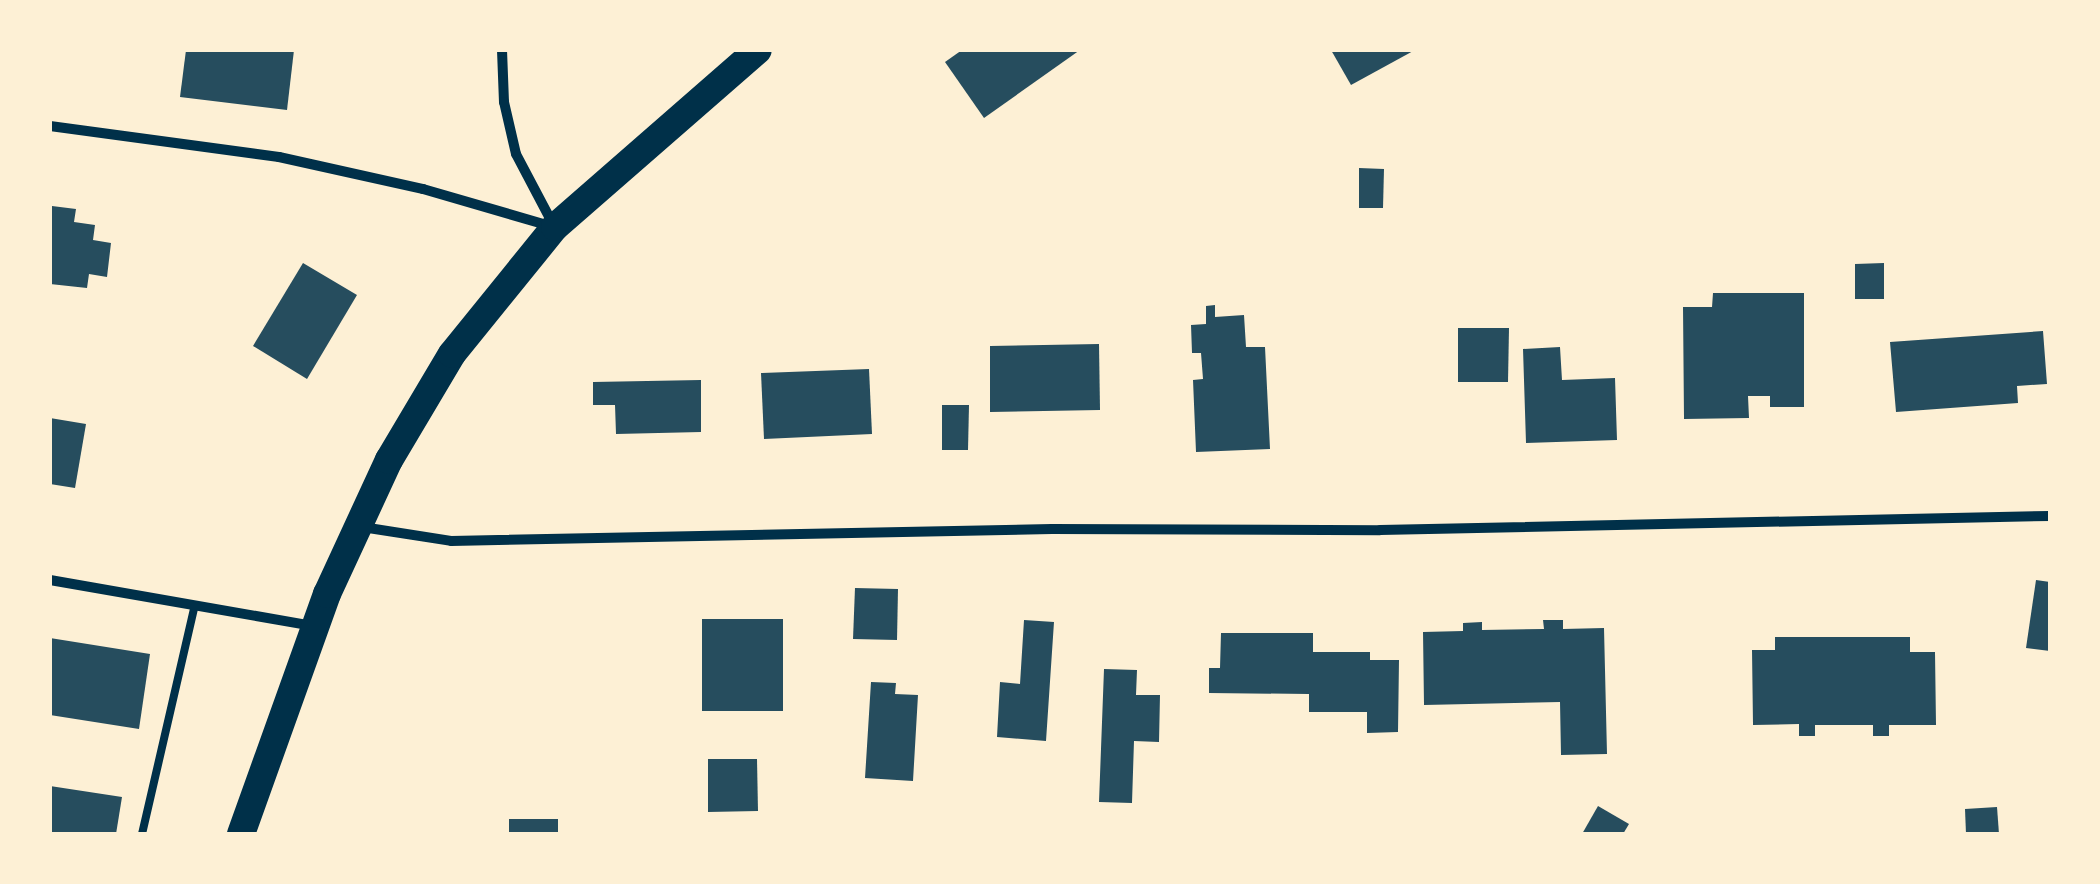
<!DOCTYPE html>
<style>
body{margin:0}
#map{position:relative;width:2100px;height:884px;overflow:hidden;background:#fdf0d5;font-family:"Varela Round",sans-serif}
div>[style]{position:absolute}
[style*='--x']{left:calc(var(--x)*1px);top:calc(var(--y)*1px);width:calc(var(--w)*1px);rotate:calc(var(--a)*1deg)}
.building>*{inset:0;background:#264d5e}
.service>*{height:8px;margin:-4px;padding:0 4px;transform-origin:4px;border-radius:4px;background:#003049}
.minor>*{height:10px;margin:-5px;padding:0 5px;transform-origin:5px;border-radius:5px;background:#003049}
.trunk>*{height:28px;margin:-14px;padding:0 14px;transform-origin:14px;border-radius:14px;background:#003049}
span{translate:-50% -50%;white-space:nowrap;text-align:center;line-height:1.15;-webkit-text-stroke:8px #fdf0d5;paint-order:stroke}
.frame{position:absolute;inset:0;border:52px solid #fdf0d5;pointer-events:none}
</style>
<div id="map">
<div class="building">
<i style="clip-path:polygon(186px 50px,294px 50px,287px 110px,180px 97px)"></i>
<i style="clip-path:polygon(962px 50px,1080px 50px,984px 118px,945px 62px)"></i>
<i style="clip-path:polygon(1331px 50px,1415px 50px,1351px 85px)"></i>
<i style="clip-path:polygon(1359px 168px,1384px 169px,1383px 208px,1359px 208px)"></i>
<i style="clip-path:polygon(52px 206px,76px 209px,74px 222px,95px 225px,93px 240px,111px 243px,107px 277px,89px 274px,87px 288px,50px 284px)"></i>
<i style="clip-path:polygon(303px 263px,357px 295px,307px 379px,253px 346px)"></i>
<i style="clip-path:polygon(1884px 263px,1884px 299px,1855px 299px,1855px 264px)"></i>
<i style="clip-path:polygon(1713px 293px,1804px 293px,1804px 407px,1770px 407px,1770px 396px,1748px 396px,1749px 418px,1684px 419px,1683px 307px,1712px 307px)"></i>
<i style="clip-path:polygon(1215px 305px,1215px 317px,1244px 315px,1246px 347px,1265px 347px,1270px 449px,1196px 452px,1193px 380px,1203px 379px,1201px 353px,1192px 353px,1191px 325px,1206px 324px,1206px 306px)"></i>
<i style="clip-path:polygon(1458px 328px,1509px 328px,1508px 382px,1458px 382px)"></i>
<i style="clip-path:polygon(2043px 331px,2047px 384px,2017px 386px,2018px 403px,1896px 412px,1890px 342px)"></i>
<i style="clip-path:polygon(1099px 344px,1100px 410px,990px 412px,990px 346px)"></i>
<i style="clip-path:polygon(1560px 347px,1562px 380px,1615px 378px,1617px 440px,1526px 443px,1523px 349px)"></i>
<i style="clip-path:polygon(869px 369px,872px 434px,764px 439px,761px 373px)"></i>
<i style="clip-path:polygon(701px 380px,701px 432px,616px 434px,615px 405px,593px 405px,593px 382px)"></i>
<i style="clip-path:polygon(942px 405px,969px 405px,968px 450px,942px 450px)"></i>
<i style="clip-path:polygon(50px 418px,86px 424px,75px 488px,50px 484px)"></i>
<i style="clip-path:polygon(2036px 580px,2050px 582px,2050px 651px,2026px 648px)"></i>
<i style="clip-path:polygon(855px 588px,898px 589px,897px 640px,853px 639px)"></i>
<i style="clip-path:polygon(702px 619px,783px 619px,783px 711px,702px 711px)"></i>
<i style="clip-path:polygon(1024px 620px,1054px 622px,1046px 741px,997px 737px,1000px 682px,1020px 684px)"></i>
<i style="clip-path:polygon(1543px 620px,1563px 620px,1563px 629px,1604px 628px,1607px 754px,1561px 755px,1560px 702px,1424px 705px,1423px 632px,1463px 631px,1463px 623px,1482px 622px,1482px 630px,1544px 629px)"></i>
<i style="clip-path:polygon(1221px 633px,1313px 633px,1313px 652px,1370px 652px,1370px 660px,1399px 660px,1398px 732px,1367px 733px,1367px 712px,1309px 712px,1309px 694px,1209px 693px,1209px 668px,1220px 668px)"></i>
<i style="clip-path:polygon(1775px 637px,1910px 637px,1910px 652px,1935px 652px,1936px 725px,1889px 725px,1889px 736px,1873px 736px,1873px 725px,1815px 725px,1815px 736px,1799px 736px,1799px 724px,1753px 725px,1752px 650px,1775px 650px)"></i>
<i style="clip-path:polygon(50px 638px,150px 654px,139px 729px,50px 715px)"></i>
<i style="clip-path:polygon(1104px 669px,1137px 670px,1136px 695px,1160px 695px,1159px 742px,1134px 741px,1132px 803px,1099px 802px)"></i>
<i style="clip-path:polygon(871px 682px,896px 683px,895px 694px,918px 695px,913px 781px,865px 778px)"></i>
<i style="clip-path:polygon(708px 759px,757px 759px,758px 811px,708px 812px)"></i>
<i style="clip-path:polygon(50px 786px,122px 797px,116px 834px,50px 834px)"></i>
<i style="clip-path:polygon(1598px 806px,1629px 824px,1623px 834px,1582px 834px)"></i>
<i style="clip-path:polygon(1997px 807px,1999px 834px,1966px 834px,1965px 809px)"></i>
<i style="clip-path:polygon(509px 819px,558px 819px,558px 834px,509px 834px)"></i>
</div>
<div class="service">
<i style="--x:142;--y:834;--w:232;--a:-77"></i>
</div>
<div class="minor">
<i style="--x:502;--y:50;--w:52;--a:87.8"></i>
<i style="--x:504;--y:102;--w:53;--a:77"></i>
<i style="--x:516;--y:154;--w:81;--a:62.2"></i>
<i style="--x:50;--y:126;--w:231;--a:7.7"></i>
<i style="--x:279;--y:157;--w:148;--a:12.5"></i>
<i style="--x:423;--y:189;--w:136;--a:16.2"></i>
<i style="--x:362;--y:527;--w:90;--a:8.9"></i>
<i style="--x:451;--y:541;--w:601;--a:-1.14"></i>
<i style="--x:1052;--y:529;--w:328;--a:0.2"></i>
<i style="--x:1380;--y:530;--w:670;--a:-1.2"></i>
<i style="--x:50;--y:580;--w:268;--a:9.9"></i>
</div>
<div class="trunk">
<i style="--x:241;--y:834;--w:255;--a:-70.3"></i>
<i style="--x:327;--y:594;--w:148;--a:-65.2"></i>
<i style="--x:389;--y:460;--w:123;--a:-59.3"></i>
<i style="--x:452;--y:354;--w:164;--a:-51"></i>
<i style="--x:555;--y:227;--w:269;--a:-41.1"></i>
</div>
<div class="frame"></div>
</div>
